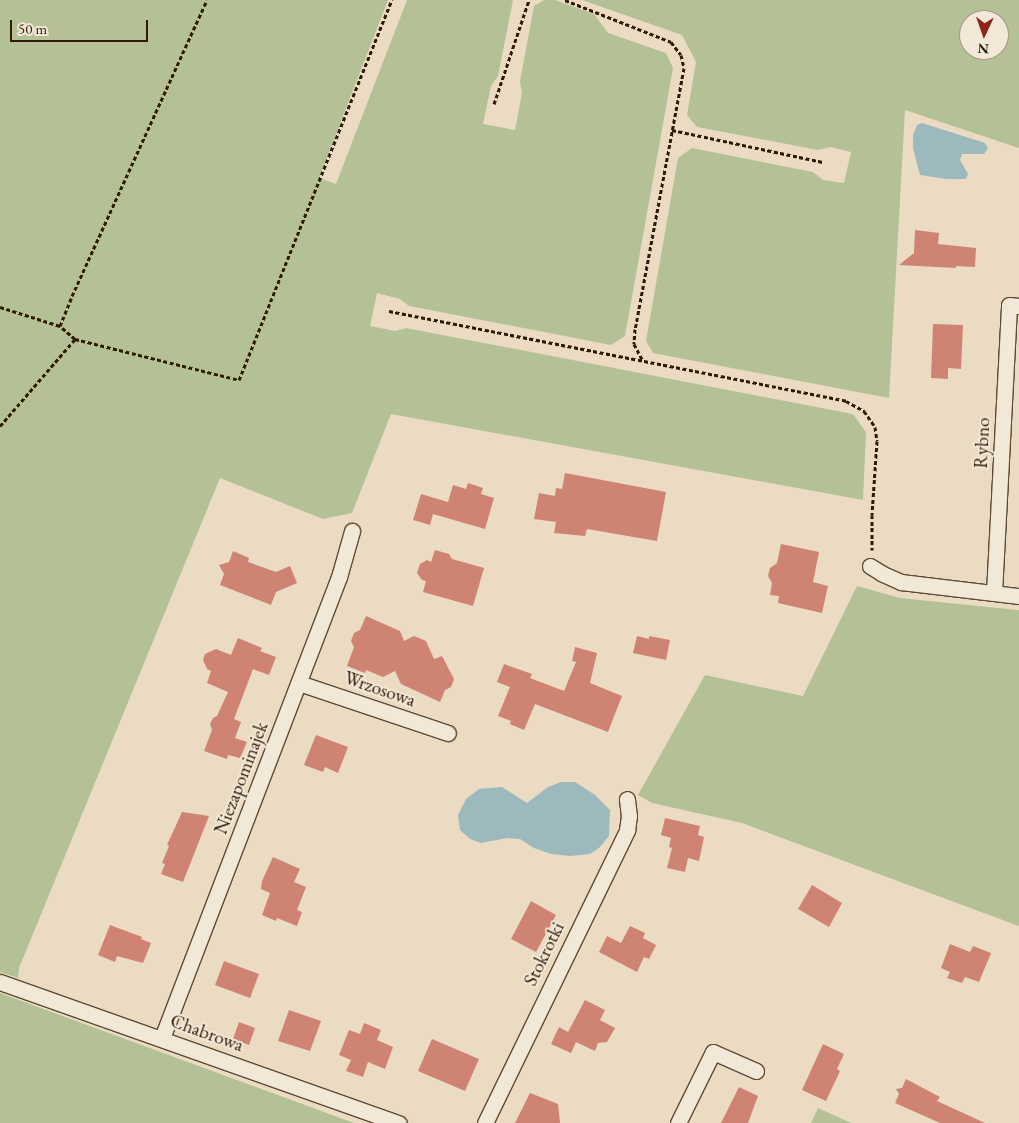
<!DOCTYPE html>
<style>
body{margin:0}
#map{position:relative;width:1019px;height:1123px;overflow:hidden;background:#ebdbc3;font-family:"EB Garamond",serif}
div>[style]{position:absolute}
[style*='--x']{left:calc(var(--x)*1px);top:calc(var(--y)*1px);width:calc(var(--w)*1px);rotate:calc(var(--a)*1deg)}
.green>*{inset:0;background:#b4c196}
.water>*{inset:0;background:#9cb9be}
.building>*{inset:0;background:#cf8372}
.path>*{height:3px;margin-top:-1.5px;transform-origin:0;background:repeating-linear-gradient(90deg,#311903 0 4px,transparent 0 6.5px)}
.roads{filter:drop-shadow(1px 0 #604a33) drop-shadow(-1px 0 #604a33) drop-shadow(0 1px #604a33) drop-shadow(0 -1px #604a33)}
.minor>*{height:15px;margin:-7.5px;padding:0 7.5px;transform-origin:7.5px;border-radius:7.5px;background:#f2e8d8}
span{translate:-50% -50%;white-space:nowrap;text-align:center;line-height:1.15;-webkit-text-stroke:4px #f2e8d8;paint-order:stroke}
.street-label{font-size:19px;color:#311903}
.north{position:absolute;left:959px;top:10px;width:50px;height:50px;box-sizing:border-box;background:#f2e8d8;border:1px solid #a59583;border-radius:50%;rotate:183deg;font-size:14px;font-weight:700;line-height:20px;text-align:center;color:#311903}
.north::after{content:'';display:block;margin:auto;width:18px;height:22px;background:#8f2418;clip-path:polygon(50% 0,100% 100%,50% 72%,0 100%)}
.scale{position:absolute;left:10px;top:20px;width:138px;height:22px;box-sizing:border-box;border:2px solid #311903;border-top:0;padding-left:6px;font-size:15px;line-height:18px;white-space:nowrap;color:#311903;-webkit-text-stroke:4px #f2e8d8;paint-order:stroke}
</style>
<div id="map">
<div class="green">
<i style="clip-path:polygon(0 0,388px 0,319px 178px,336px 184px,407px 0,513px 0,498px 76px,491px 86px,483px 124px,515px 130px,522px 93px,520px 81px,534px 6px,544px 0,555px 0,594px 14px,608px 33px,666px 53px,673px 68px,625px 336px,611px 345px,409px 306px,400px 299px,377px 293px,370px 326px,395px 331px,406px 328px,853px 414px,866px 432px,863px 500px,391px 414px,352px 513px,323px 519px,220px 478px,19px 968px,18px 978px,0 972px)"></i>
<i style="clip-path:polygon(evenodd,582px 0,1019px 0,1019px 148px,905px 110px,889px 398px,653px 353px,646px 341px,678px 158px,692px 148px,813px 172px,823px 180px,844px 183px,851px 152px,830px 147px,818px 150px,697px 127px,687px 115px,696px 62px,682px 35px,582px 0,969px 20px,999px 20px,999px 50px,969px 50px,969px 20px)"></i>
<i style="clip-path:polygon(857px 586px,900px 598px,1019px 610px,1019px 926px,742px 823px,652px 803px,638px 795px,705px 675px,803px 696px)"></i>
<i style="clip-path:polygon(0 993px,354px 1123px,0 1123px)"></i>
<i style="clip-path:polygon(818px 1108px,851px 1123px,811px 1123px)"></i>
</div>
<div class="water">
<i style="clip-path:polygon(922px 123px,985px 143px,988px 148px,984px 154px,962px 154px,960px 160px,968px 174px,966px 179px,947px 179px,920px 175px,913px 148px,913px 135px,917px 125px)"></i>
<i style="clip-path:polygon(561px 782px,575px 782px,595px 795px,610px 810px,609px 836px,599px 848px,590px 854px,570px 856px,551px 854px,534px 848px,520px 839px,507px 838px,481px 843px,470px 839px,460px 830px,458px 815px,466px 799px,479px 789px,502px 787px,527px 803px,548px 787px)"></i>
</div>
<div class="building">
<i style="clip-path:polygon(915px 230px,939px 233px,938px 244px,976px 248px,975px 267px,956px 266px,956px 268px,899px 265px,914px 253px)"></i>
<i style="clip-path:polygon(933px 324px,963px 325px,961px 369px,948px 368px,948px 379px,931px 378px)"></i>
<i style="clip-path:polygon(565px 473px,666px 492px,657px 541px,587px 529px,585px 536px,554px 533px,556px 522px,534px 519px,539px 493px,555px 496px,556px 488px,562px 489px)"></i>
<i style="clip-path:polygon(468px 483px,483px 488px,481px 494px,494px 498px,485px 529px,433px 514px,430px 525px,413px 520px,421px 494px,448px 502px,453px 485px,466px 489px)"></i>
<i style="clip-path:polygon(781px 544px,819px 552px,813px 582px,828px 586px,822px 613px,778px 603px,779px 596px,770px 595px,772px 583px,768px 576px,770px 568px,777px 563px)"></i>
<i style="clip-path:polygon(435px 550px,449px 554px,452px 559px,484px 568px,473px 606px,423px 592px,426px 581px,422px 580px,417px 573px,420px 564px,427px 560px,431px 562px)"></i>
<i style="clip-path:polygon(233px 551px,249px 558px,248px 562px,276px 572px,290px 566px,297px 583px,276px 592px,271px 605px,220px 585px,224px 574px,219px 565px,229px 562px)"></i>
<i style="clip-path:polygon(366px 616px,400px 631px,404px 641px,414px 636px,426px 641px,434px 659px,442px 656px,454px 679px,451px 687px,445px 690px,440px 702px,401px 684px,395px 671px,383px 677px,366px 670px,365px 673px,347px 666px,354px 647px,351px 641px,354px 633px,360px 630px)"></i>
<i style="clip-path:polygon(637px 636px,649px 639px,649px 636px,670px 640px,666px 660px,633px 653px)"></i>
<i style="clip-path:polygon(238px 638px,262px 648px,260px 651px,276px 657px,269px 675px,253px 669px,234px 719px,241px 722px,235px 738px,247px 742px,240px 758px,228px 755px,227px 759px,204px 751px,212px 730px,210px 724px,213px 718px,217px 716px,228px 692px,207px 683px,211px 671px,207px 669px,203px 660px,205px 654px,216px 649px,231px 655px)"></i>
<i style="clip-path:polygon(575px 647px,597px 653px,590px 683px,622px 696px,608px 732px,535px 704px,524px 730px,510px 724px,511px 721px,498px 716px,510px 687px,497px 682px,504px 664px,532px 674px,530px 678px,564px 691px,576px 662px,572px 661px)"></i>
<i style="clip-path:polygon(316px 735px,348px 747px,338px 773px,325px 767px,323px 772px,304px 765px)"></i>
<i style="clip-path:polygon(182px 812px,209px 816px,183px 882px,161px 874px,165px 864px,162px 863px,169px 846px,167px 845px)"></i>
<i style="clip-path:polygon(665px 818px,700px 826px,698px 835px,704px 837px,699px 861px,688px 858px,685px 872px,667px 868px,672px 848px,669px 847px,671px 838px,661px 835px)"></i>
<i style="clip-path:polygon(273px 857px,300px 869px,294px 882px,306px 887px,297px 910px,302px 912px,297px 926px,277px 918px,276px 921px,262px 915px,270px 893px,261px 889px,262px 881px)"></i>
<i style="clip-path:polygon(812px 885px,842px 903px,829px 927px,798px 909px)"></i>
<i style="clip-path:polygon(531px 901px,556px 915px,536px 952px,511px 939px)"></i>
<i style="clip-path:polygon(110px 925px,142px 937px,141px 939px,151px 943px,143px 963px,117px 956px,115px 962px,98px 955px)"></i>
<i style="clip-path:polygon(630px 926px,645px 933px,643px 938px,656px 945px,649px 959px,644px 957px,637px 972px,599px 952px,607px 936px,621px 943px)"></i>
<i style="clip-path:polygon(950px 944px,970px 952px,973px 946px,991px 953px,979px 982px,965px 977px,962px 983px,947px 978px,950px 972px,941px 968px)"></i>
<i style="clip-path:polygon(224px 961px,259px 974px,250px 998px,215px 985px)"></i>
<i style="clip-path:polygon(585px 1000px,605px 1010px,600px 1020px,615px 1028px,607px 1042px,598px 1043px,595px 1051px,576px 1042px,571px 1053px,551px 1044px,559px 1027px,568px 1032px)"></i>
<i style="clip-path:polygon(289px 1010px,321px 1021px,310px 1051px,278px 1041px)"></i>
<i style="clip-path:polygon(239px 1022px,255px 1028px,249px 1045px,233px 1039px)"></i>
<i style="clip-path:polygon(364px 1023px,381px 1030px,377px 1040px,393px 1047px,385px 1069px,368px 1062px,363px 1077px,346px 1071px,351px 1060px,339px 1055px,349px 1030px,360px 1034px)"></i>
<i style="clip-path:polygon(432px 1039px,479px 1059px,465px 1091px,418px 1071px)"></i>
<i style="clip-path:polygon(823px 1044px,844px 1054px,837px 1069px,840px 1071px,826px 1101px,802px 1090px)"></i>
<i style="clip-path:polygon(906px 1079px,940px 1097px,937px 1101px,985px 1123px,940px 1123px,895px 1103px,899px 1094px,896px 1089px,902px 1088px)"></i>
<i style="clip-path:polygon(739px 1087px,758px 1096px,748px 1123px,721px 1123px)"></i>
<i style="clip-path:polygon(530px 1093px,558px 1104px,560px 1123px,515px 1123px)"></i>
</div>
<div class="path">
<i style="--x:565;--y:0;--w:114;--a:21.6"></i>
<i style="--x:671;--y:42;--w:16;--a:52"></i>
<i style="--x:681;--y:55;--w:13;--a:77"></i>
<i style="--x:684;--y:68;--w:266;--a:100.6"></i>
<i style="--x:635;--y:329;--w:15;--a:94"></i>
<i style="--x:634;--y:344;--w:19;--a:62"></i>
<i style="--x:494;--y:104;--w:110;--a:-71.4"></i>
<i style="--x:672;--y:130;--w:154;--a:12"></i>
<i style="--x:0;--y:307;--w:63;--a:17.6"></i>
<i style="--x:389;--y:311;--w:466;--a:11.1"></i>
<i style="--x:846;--y:401;--w:21;--a:29"></i>
<i style="--x:864;--y:411;--w:19;--a:55"></i>
<i style="--x:875;--y:427;--w:14;--a:82"></i>
<i style="--x:877;--y:441;--w:74;--a:93.9"></i>
<i style="--x:872;--y:515;--w:35;--a:90"></i>
<i style="--x:75;--y:339;--w:20;--a:-139"></i>
<i style="--x:60;--y:326;--w:32;--a:-68"></i>
<i style="--x:72;--y:296;--w:325;--a:-65.5"></i>
<i style="--x:0;--y:426;--w:115;--a:-49.2"></i>
<i style="--x:75;--y:339;--w:169;--a:14"></i>
<i style="--x:239;--y:380;--w:410;--a:-68.1"></i>
</div>
<div class="roads">
<div class="minor">
<i style="--x:870;--y:566;--w:15;--a:32"></i>
<i style="--x:883;--y:574;--w:20;--a:24"></i>
<i style="--x:901;--y:582;--w:119;--a:6.8"></i>
<i style="--x:994;--y:593;--w:288;--a:-87"></i>
<i style="--x:1009;--y:305;--w:10;--a:6"></i>
<i style="--x:299;--y:683;--w:157;--a:18.6"></i>
<i style="--x:0;--y:982;--w:423;--a:19.5"></i>
<i style="--x:162;--y:1038;--w:494;--a:-69"></i>
<i style="--x:339;--y:577;--w:48;--a:-74.2"></i>
<i style="--x:485;--y:1123;--w:326;--a:-64.1"></i>
<i style="--x:627;--y:830;--w:14;--a:-82"></i>
<i style="--x:629;--y:816;--w:17;--a:-97"></i>
<i style="--x:678;--y:1123;--w:79;--a:-63.8"></i>
<i style="--x:713;--y:1052;--w:47;--a:23.8"></i>
</div>
</div>
<div class="street-label">
<span style="left:982px;top:443px;rotate:-87deg">Rybno</span>
<span style="left:380px;top:689px;rotate:19deg">Wrzosowa</span>
<span style="left:241px;top:778px;rotate:-69deg">Niezapominajek</span>
<span style="left:544px;top:954px;rotate:-64deg">Stokrotki</span>
<span style="left:207px;top:1033px;rotate:20deg">Chabrowa</span>
</div>
<div class="north">N</div>
<div class="scale">50 m</div>
</div>
